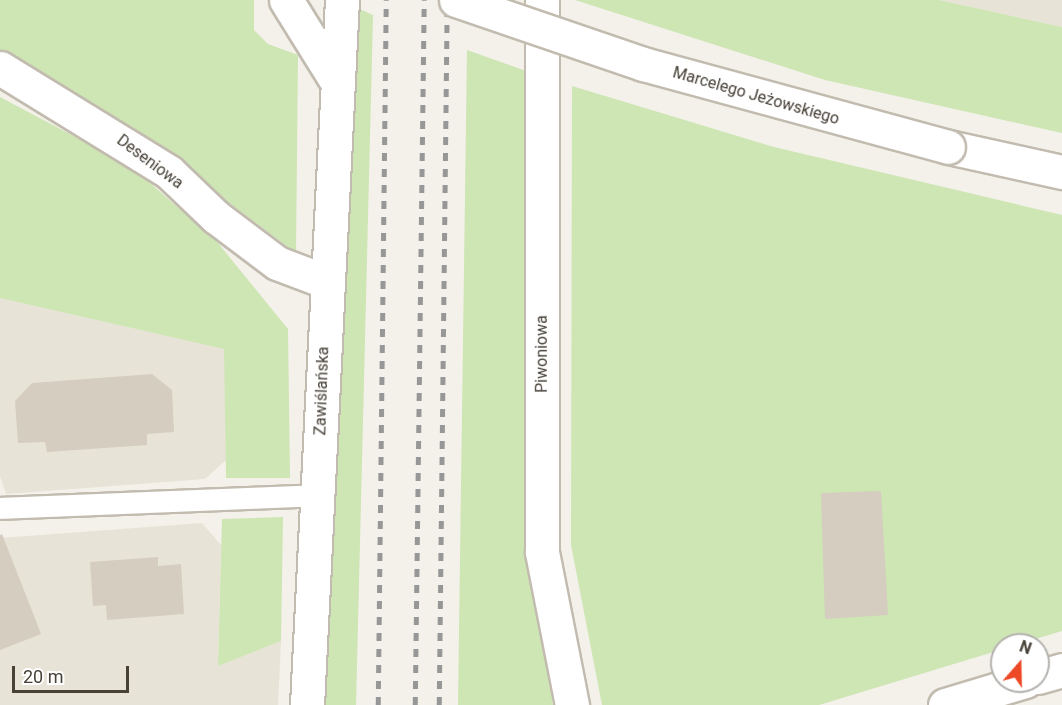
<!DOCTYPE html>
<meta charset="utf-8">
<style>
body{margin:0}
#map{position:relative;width:1062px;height:705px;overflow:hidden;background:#f3f1e9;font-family:Roboto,sans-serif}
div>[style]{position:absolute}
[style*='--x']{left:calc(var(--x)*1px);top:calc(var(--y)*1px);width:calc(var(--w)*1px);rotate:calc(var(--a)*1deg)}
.residential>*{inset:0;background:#e7e3d7}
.green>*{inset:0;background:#cee5b4}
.building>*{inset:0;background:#d5cdbf}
.roads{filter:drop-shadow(2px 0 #c2bbaf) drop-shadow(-2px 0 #c2bbaf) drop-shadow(0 2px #c2bbaf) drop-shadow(0 -2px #c2bbaf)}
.service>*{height:21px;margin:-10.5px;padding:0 10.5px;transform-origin:10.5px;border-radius:10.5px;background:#fff}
.minor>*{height:33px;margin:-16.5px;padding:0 16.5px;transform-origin:16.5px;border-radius:16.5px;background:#fff}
.tertiary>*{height:33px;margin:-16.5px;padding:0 16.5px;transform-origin:16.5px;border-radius:16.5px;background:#fff}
.rail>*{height:4.5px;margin-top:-2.25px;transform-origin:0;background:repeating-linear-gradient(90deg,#979797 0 8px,transparent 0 16px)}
.bridges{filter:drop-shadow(2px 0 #c2bbaf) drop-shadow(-2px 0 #c2bbaf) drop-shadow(0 2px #c2bbaf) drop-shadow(0 -2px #c2bbaf)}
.tertiary-bridge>*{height:33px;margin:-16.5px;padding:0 16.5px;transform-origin:16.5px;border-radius:16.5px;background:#fff}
span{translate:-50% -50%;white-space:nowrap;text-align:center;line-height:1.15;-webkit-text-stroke:5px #fff;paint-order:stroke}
.street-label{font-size:16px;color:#474138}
.north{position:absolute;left:990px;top:633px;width:60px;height:60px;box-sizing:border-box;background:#fff;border:2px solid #b5b3af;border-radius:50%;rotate:20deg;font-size:16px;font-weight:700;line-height:24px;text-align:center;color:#474138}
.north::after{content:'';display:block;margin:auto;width:21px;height:27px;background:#ee4926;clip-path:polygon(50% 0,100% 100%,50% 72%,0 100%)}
.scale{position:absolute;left:12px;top:666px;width:117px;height:27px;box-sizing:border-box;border:3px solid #474138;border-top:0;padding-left:8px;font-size:18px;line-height:21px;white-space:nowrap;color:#474138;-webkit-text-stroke:4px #fff;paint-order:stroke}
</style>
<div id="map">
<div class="residential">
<i style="clip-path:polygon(939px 0,1062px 0,1062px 27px)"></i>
<i style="clip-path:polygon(0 298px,225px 349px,226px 460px,205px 479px,6px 494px,0 476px)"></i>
<i style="clip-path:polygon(202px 523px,221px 545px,218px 666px,281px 641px,278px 705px,0 705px,0 538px)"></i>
</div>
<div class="green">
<i style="clip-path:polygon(0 0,254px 0,254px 30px,268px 44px,298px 55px,296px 253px,127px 126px,0 53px)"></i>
<i style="clip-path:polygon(575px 0,939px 0,1062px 27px,1062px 133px,825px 80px)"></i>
<i style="clip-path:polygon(353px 6px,373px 15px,356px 705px,319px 705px,335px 490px)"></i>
<i style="clip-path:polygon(467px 50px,526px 71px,524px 529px,553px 705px,458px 705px)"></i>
<i style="clip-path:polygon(572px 86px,774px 147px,1062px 215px,1062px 631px,819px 705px,602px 705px,571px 545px)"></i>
<i style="clip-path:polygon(0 97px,132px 167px,218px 243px,288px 329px,290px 478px,226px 478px,224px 349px,0 298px)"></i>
<i style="clip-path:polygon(283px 517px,281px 641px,218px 666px,222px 519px)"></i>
</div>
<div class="building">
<i style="clip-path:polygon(152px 374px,172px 390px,174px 432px,147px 434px,147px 445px,47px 452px,45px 442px,18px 443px,15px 401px,32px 383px)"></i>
<i style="clip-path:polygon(881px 491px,888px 615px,825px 619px,821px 493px)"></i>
<i style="clip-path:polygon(2px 534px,41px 634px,0 650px,0 535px)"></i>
<i style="clip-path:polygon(158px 557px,158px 566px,181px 564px,184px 614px,107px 620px,106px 605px,93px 606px,90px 562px)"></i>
</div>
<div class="roads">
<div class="service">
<i style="--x:0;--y:508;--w:318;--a:-2.3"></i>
</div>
<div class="minor">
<i style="--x:286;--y:0;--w:91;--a:58.1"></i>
<i style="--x:542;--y:0;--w:552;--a:90"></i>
<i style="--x:542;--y:552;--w:156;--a:78.9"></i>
<i style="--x:0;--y:68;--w:198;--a:31.6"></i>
<i style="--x:169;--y:172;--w:65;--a:43.8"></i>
<i style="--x:216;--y:217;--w:76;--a:37"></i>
<i style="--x:277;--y:263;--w:51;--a:20.6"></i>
<i style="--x:307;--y:705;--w:706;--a:-87.16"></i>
</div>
<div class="tertiary">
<i style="--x:948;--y:147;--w:117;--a:12.4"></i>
<i style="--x:1038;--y:677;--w:25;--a:-16"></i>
<i style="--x:945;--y:705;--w:84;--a:-16.7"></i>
</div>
</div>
<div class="rail">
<i style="--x:378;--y:705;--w:705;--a:-89.35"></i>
<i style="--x:415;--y:705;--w:705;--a:-89.27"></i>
<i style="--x:439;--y:705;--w:705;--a:-89.35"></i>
</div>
<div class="bridges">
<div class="tertiary-bridge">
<i style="--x:456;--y:0;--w:198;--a:18.9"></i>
<i style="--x:643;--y:64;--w:316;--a:15.2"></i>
</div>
</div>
<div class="street-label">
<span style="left:756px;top:96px;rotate:16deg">Marcelego Jeżowskiego</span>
<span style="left:150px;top:162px;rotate:37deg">Deseniowa</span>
<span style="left:542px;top:354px;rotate:-90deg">Piwoniowa</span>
<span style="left:322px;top:391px;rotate:-88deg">Zawiślańska</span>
</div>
<div class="north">N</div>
<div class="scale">20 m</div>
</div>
